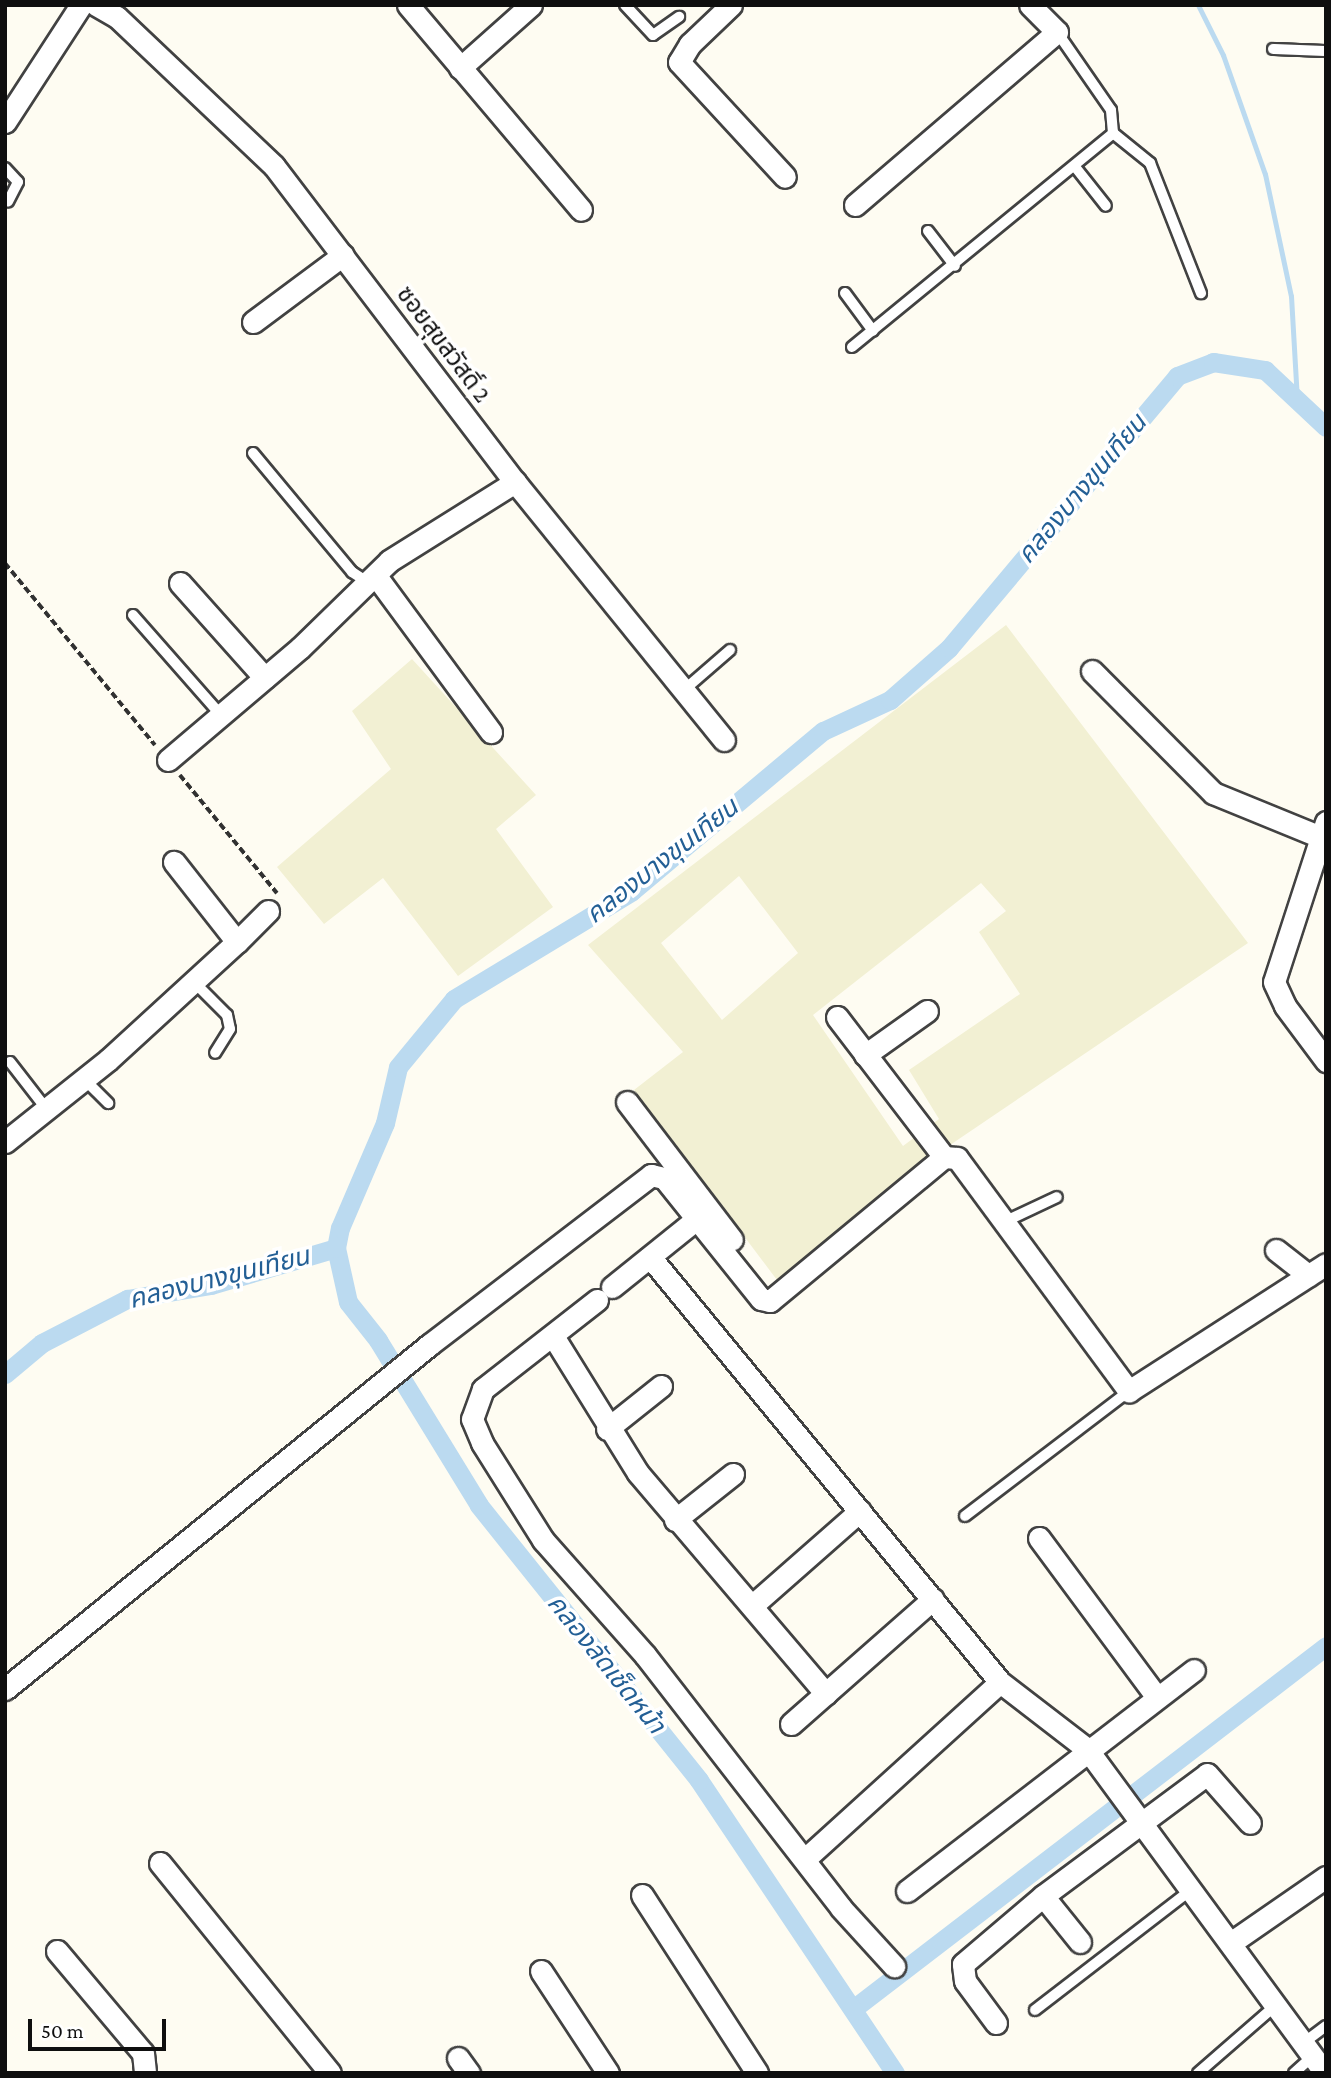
<!DOCTYPE html>
<meta charset="utf-8">
<style>
body{margin:0}
#map{position:relative;width:1331px;height:2078px;overflow:hidden;background:#fefcf2;font-family:"Crimson Pro","Noto Sans Thai",serif}
div>[style]{position:absolute}
[style*='--x']{left:calc(var(--x)*1px);top:calc(var(--y)*1px);width:calc(var(--w)*1px);rotate:calc(var(--a)*1deg)}
.farmland>*{inset:0;background:#f2f0d3}
.stream>*{height:5px;margin:-2.5px;padding:0 2.5px;transform-origin:2.5px;border-radius:2.5px;background:#bbdaf0}
.canal>*{height:19px;margin:-9.5px;padding:0 9.5px;transform-origin:9.5px;border-radius:9.5px;background:#bbdaf0}
.path>*{height:3.5px;margin-top:-1.75px;transform-origin:0;background:repeating-linear-gradient(90deg,#313131 0 7px,transparent 0 10.5px)}
.roads{filter:drop-shadow(2px 0 #424242) drop-shadow(-2px 0 #424242) drop-shadow(0 2px #424242) drop-shadow(0 -2px #424242)}
.lane>*{height:10px;margin:-5px;padding:0 5px;transform-origin:5px;border-radius:5px;background:#fff}
.street>*{height:21px;margin:-10.5px;padding:0 10.5px;transform-origin:10.5px;border-radius:10.5px;background:#fff}
span{translate:-50% -50%;white-space:nowrap;text-align:center;line-height:1.15;-webkit-text-stroke:7px #fff;paint-order:stroke}
.street-label{font-size:24px;color:#0f0f0f}
.water-label{font-size:26px;color:#235f95;font-style:italic}
.frame{position:absolute;inset:0;border:7px solid #0f0f0f;pointer-events:none}
.scale{position:absolute;left:28px;top:2019px;width:138px;height:32px;box-sizing:border-box;border:4px solid #0f0f0f;border-top:0;padding-left:9px;font-size:21px;line-height:24px;white-space:nowrap;color:#0f0f0f;-webkit-text-stroke:5px #fff;paint-order:stroke}
</style>
<div id="map">
<div class="farmland">
<i style="clip-path:polygon(evenodd,1006px 625px,1248px 943px,953px 1143px,780px 1284px,634px 1090px,683px 1052px,588px 945px,1006px 625px,739px 876px,798px 953px,722px 1020px,661px 943px,739px 876px,1006px 625px,981px 883px,1006px 911px,979px 932px,1020px 994px,909px 1070px,939px 1119px,903px 1146px,813px 1015px,981px 883px)"></i>
<i style="clip-path:polygon(412px 659px,536px 795px,496px 829px,553px 907px,458px 976px,383px 878px,324px 924px,277px 867px,391px 769px,352px 711px)"></i>
</div>
<div class="stream">
<i style="--x:1198;--y:5;--w:56;--a:63.4"></i>
<i style="--x:1223;--y:55;--w:126;--a:70.6"></i>
<i style="--x:1265;--y:174;--w:125;--a:78"></i>
<i style="--x:1291;--y:296;--w:104;--a:86.7"></i>
</div>
<div class="canal">
<i style="--x:5;--y:1374;--w:48;--a:-40"></i>
<i style="--x:42;--y:1343;--w:96;--a:-27.4"></i>
<i style="--x:127;--y:1299;--w:85;--a:-9.5"></i>
<i style="--x:211;--y:1285;--w:130;--a:-16.5"></i>
<i style="--x:853;--y:2009;--w:596;--a:-37.5"></i>
<i style="--x:895;--y:2073;--w:353;--a:-123.8"></i>
<i style="--x:699;--y:1780;--w:352;--a:-128.7"></i>
<i style="--x:479;--y:1505;--w:193;--a:-121.5"></i>
<i style="--x:378;--y:1340;--w:48;--a:-128.3"></i>
<i style="--x:348;--y:1302;--w:55;--a:-102.5"></i>
<i style="--x:336;--y:1248;--w:20;--a:-79"></i>
<i style="--x:340;--y:1228;--w:114;--a:-66.8"></i>
<i style="--x:385;--y:1123;--w:57;--a:-76.9"></i>
<i style="--x:398;--y:1067;--w:88;--a:-50.5"></i>
<i style="--x:454;--y:999;--w:208;--a:-31.2"></i>
<i style="--x:632;--y:891;--w:249;--a:-40"></i>
<i style="--x:823;--y:731;--w:74;--a:-24.8"></i>
<i style="--x:890;--y:700;--w:79;--a:-41.4"></i>
<i style="--x:949;--y:648;--w:355;--a:-50"></i>
<i style="--x:1177;--y:376;--w:39;--a:-21"></i>
<i style="--x:1213;--y:362;--w:53;--a:8.7"></i>
<i style="--x:1265;--y:370;--w:83;--a:43.1"></i>
</div>
<div class="path">
<i style="--x:5;--y:563;--w:236;--a:50.5"></i>
<i style="--x:180;--y:775;--w:153;--a:50.6"></i>
</div>
<div class="roads">
<div class="lane">
<i style="--x:625;--y:5;--w:41;--a:47"></i>
<i style="--x:653;--y:35;--w:32;--a:-35"></i>
<i style="--x:1273;--y:49;--w:53;--a:2.2"></i>
<i style="--x:1113;--y:133;--w:48;--a:39"></i>
<i style="--x:1150;--y:163;--w:140;--a:68.6"></i>
<i style="--x:5;--y:168;--w:19;--a:47"></i>
<i style="--x:18;--y:182;--w:22;--a:117"></i>
<i style="--x:1076;--y:168;--w:48;--a:51.7"></i>
<i style="--x:928;--y:231;--w:44;--a:52.4"></i>
<i style="--x:845;--y:293;--w:47;--a:53.6"></i>
<i style="--x:852;--y:347;--w:338;--a:-39.3"></i>
<i style="--x:1113;--y:133;--w:23;--a:-95"></i>
<i style="--x:1111;--y:110;--w:95;--a:-124.7"></i>
<i style="--x:253;--y:453;--w:155;--a:50.2"></i>
<i style="--x:352;--y:572;--w:20;--a:33"></i>
<i style="--x:133;--y:615;--w:133;--a:48.7"></i>
<i style="--x:684;--y:690;--w:61;--a:-41"></i>
<i style="--x:193;--y:981;--w:48;--a:45"></i>
<i style="--x:227;--y:1015;--w:14;--a:78"></i>
<i style="--x:230;--y:1029;--w:28;--a:122"></i>
<i style="--x:10;--y:1062;--w:62;--a:52.2"></i>
<i style="--x:85;--y:1080;--w:33;--a:45"></i>
<i style="--x:1006;--y:1221;--w:56;--a:-25.2"></i>
<i style="--x:965;--y:1516;--w:206;--a:-37.3"></i>
<i style="--x:1035;--y:2010;--w:198;--a:-37.6"></i>
<i style="--x:1302;--y:2044;--w:30;--a:-37"></i>
<i style="--x:1198;--y:2073;--w:102;--a:-41"></i>
<i style="--x:1294;--y:2073;--w:24;--a:-42"></i>
</div>
<div class="street">
<i style="--x:96;--y:5;--w:24;--a:30"></i>
<i style="--x:117;--y:17;--w:216;--a:43.5"></i>
<i style="--x:274;--y:166;--w:397;--a:52.7"></i>
<i style="--x:515;--y:482;--w:332;--a:51"></i>
<i style="--x:408;--y:5;--w:268;--a:49.8"></i>
<i style="--x:731;--y:5;--w:57;--a:136.4"></i>
<i style="--x:690;--y:44;--w:21;--a:121"></i>
<i style="--x:679;--y:62;--w:156;--a:47.3"></i>
<i style="--x:460;--y:68;--w:95;--a:-41.6"></i>
<i style="--x:5;--y:122;--w:140;--a:-57"></i>
<i style="--x:855;--y:205;--w:266;--a:-40.6"></i>
<i style="--x:1057;--y:32;--w:38;--a:-135"></i>
<i style="--x:253;--y:322;--w:112;--a:-36.7"></i>
<i style="--x:376;--y:576;--w:194;--a:53.6"></i>
<i style="--x:180;--y:583;--w:127;--a:48.2"></i>
<i style="--x:1092;--y:671;--w:172;--a:45.2"></i>
<i style="--x:1213;--y:793;--w:117;--a:22.2"></i>
<i style="--x:168;--y:760;--w:173;--a:-40.3"></i>
<i style="--x:300;--y:648;--w:124;--a:-44.3"></i>
<i style="--x:389;--y:561;--w:149;--a:-32.1"></i>
<i style="--x:1326;--y:822;--w:168;--a:108"></i>
<i style="--x:1274;--y:982;--w:26;--a:65"></i>
<i style="--x:1285;--y:1006;--w:69;--a:53.3"></i>
<i style="--x:237;--y:942;--w:44;--a:-45"></i>
<i style="--x:837;--y:1017;--w:176;--a:52.6"></i>
<i style="--x:865;--y:1055;--w:76;--a:-35.4"></i>
<i style="--x:627;--y:1102;--w:173;--a:52.7"></i>
<i style="--x:5;--y:1142;--w:132;--a:-38.5"></i>
<i style="--x:108;--y:1060;--w:175;--a:-42.5"></i>
<i style="--x:237;--y:942;--w:102;--a:-128.2"></i>
<i style="--x:1276;--y:1250;--w:41;--a:38"></i>
<i style="--x:650;--y:1257;--w:551;--a:50.53"></i>
<i style="--x:1000;--y:1682;--w:110;--a:37.6"></i>
<i style="--x:1087;--y:1749;--w:402;--a:53.7"></i>
<i style="--x:612;--y:1287;--w:99;--a:-38.8"></i>
<i style="--x:597;--y:1300;--w:145;--a:142"></i>
<i style="--x:483;--y:1389;--w:32;--a:110"></i>
<i style="--x:472;--y:1419;--w:26;--a:67"></i>
<i style="--x:482;--y:1443;--w:115;--a:57.8"></i>
<i style="--x:543;--y:1540;--w:154;--a:48.4"></i>
<i style="--x:645;--y:1655;--w:320;--a:52.2"></i>
<i style="--x:841;--y:1908;--w:79;--a:47.6"></i>
<i style="--x:553;--y:1336;--w:161;--a:58.2"></i>
<i style="--x:638;--y:1473;--w:290;--a:49.6"></i>
<i style="--x:607;--y:1429;--w:69;--a:-38.5"></i>
<i style="--x:675;--y:1520;--w:74;--a:-38.4"></i>
<i style="--x:1039;--y:1538;--w:197;--a:53.5"></i>
<i style="--x:754;--y:1604;--w:141;--a:-41.3"></i>
<i style="--x:5;--y:1689;--w:546;--a:-39.05"></i>
<i style="--x:429;--y:1345;--w:280;--a:-37.4"></i>
<i style="--x:651;--y:1175;--w:13;--a:13"></i>
<i style="--x:664;--y:1178;--w:155;--a:51.3"></i>
<i style="--x:761;--y:1299;--w:9;--a:13"></i>
<i style="--x:770;--y:1301;--w:226;--a:-39.6"></i>
<i style="--x:944;--y:1157;--w:13;--a:4"></i>
<i style="--x:957;--y:1158;--w:290;--a:53.6"></i>
<i style="--x:1129;--y:1391;--w:234;--a:-32.8"></i>
<i style="--x:791;--y:1724;--w:189;--a:-41.4"></i>
<i style="--x:805;--y:1859;--w:263;--a:-42.2"></i>
<i style="--x:160;--y:1863;--w:270;--a:51"></i>
<i style="--x:907;--y:1891;--w:362;--a:-37.6"></i>
<i style="--x:642;--y:1895;--w:212;--a:57.1"></i>
<i style="--x:1043;--y:1896;--w:59;--a:51.2"></i>
<i style="--x:1232;--y:1942;--w:114;--a:-34.7"></i>
<i style="--x:57;--y:1951;--w:133;--a:49.9"></i>
<i style="--x:143;--y:2053;--w:20;--a:84"></i>
<i style="--x:541;--y:1971;--w:122;--a:56.7"></i>
<i style="--x:996;--y:2023;--w:52;--a:-126.4"></i>
<i style="--x:965;--y:1981;--w:17;--a:-97"></i>
<i style="--x:963;--y:1964;--w:105;--a:-40.4"></i>
<i style="--x:1043;--y:1896;--w:204;--a:-36.6"></i>
<i style="--x:1207;--y:1774;--w:65;--a:48.7"></i>
<i style="--x:458;--y:2058;--w:19;--a:54"></i>
</div>
</div>
<div class="street-label">
<span style="left:444px;top:344px;rotate:53deg">ซอยสุขสวัสดิ์ 2</span>
</div>
<div class="water-label">
<span style="left:1082px;top:489px;rotate:-50deg">คลองบางขุนเทียน</span>
<span style="left:662px;top:861px;rotate:-38deg">คลองบางขุนเทียน</span>
<span style="left:219px;top:1278px;rotate:-14deg">คลองบางขุนเทียน</span>
<span style="left:606px;top:1664px;rotate:51deg">คลองลัดเช็ดหน้า</span>
</div>
<div class="frame"></div>
<div class="scale">50 m</div>
</div>
